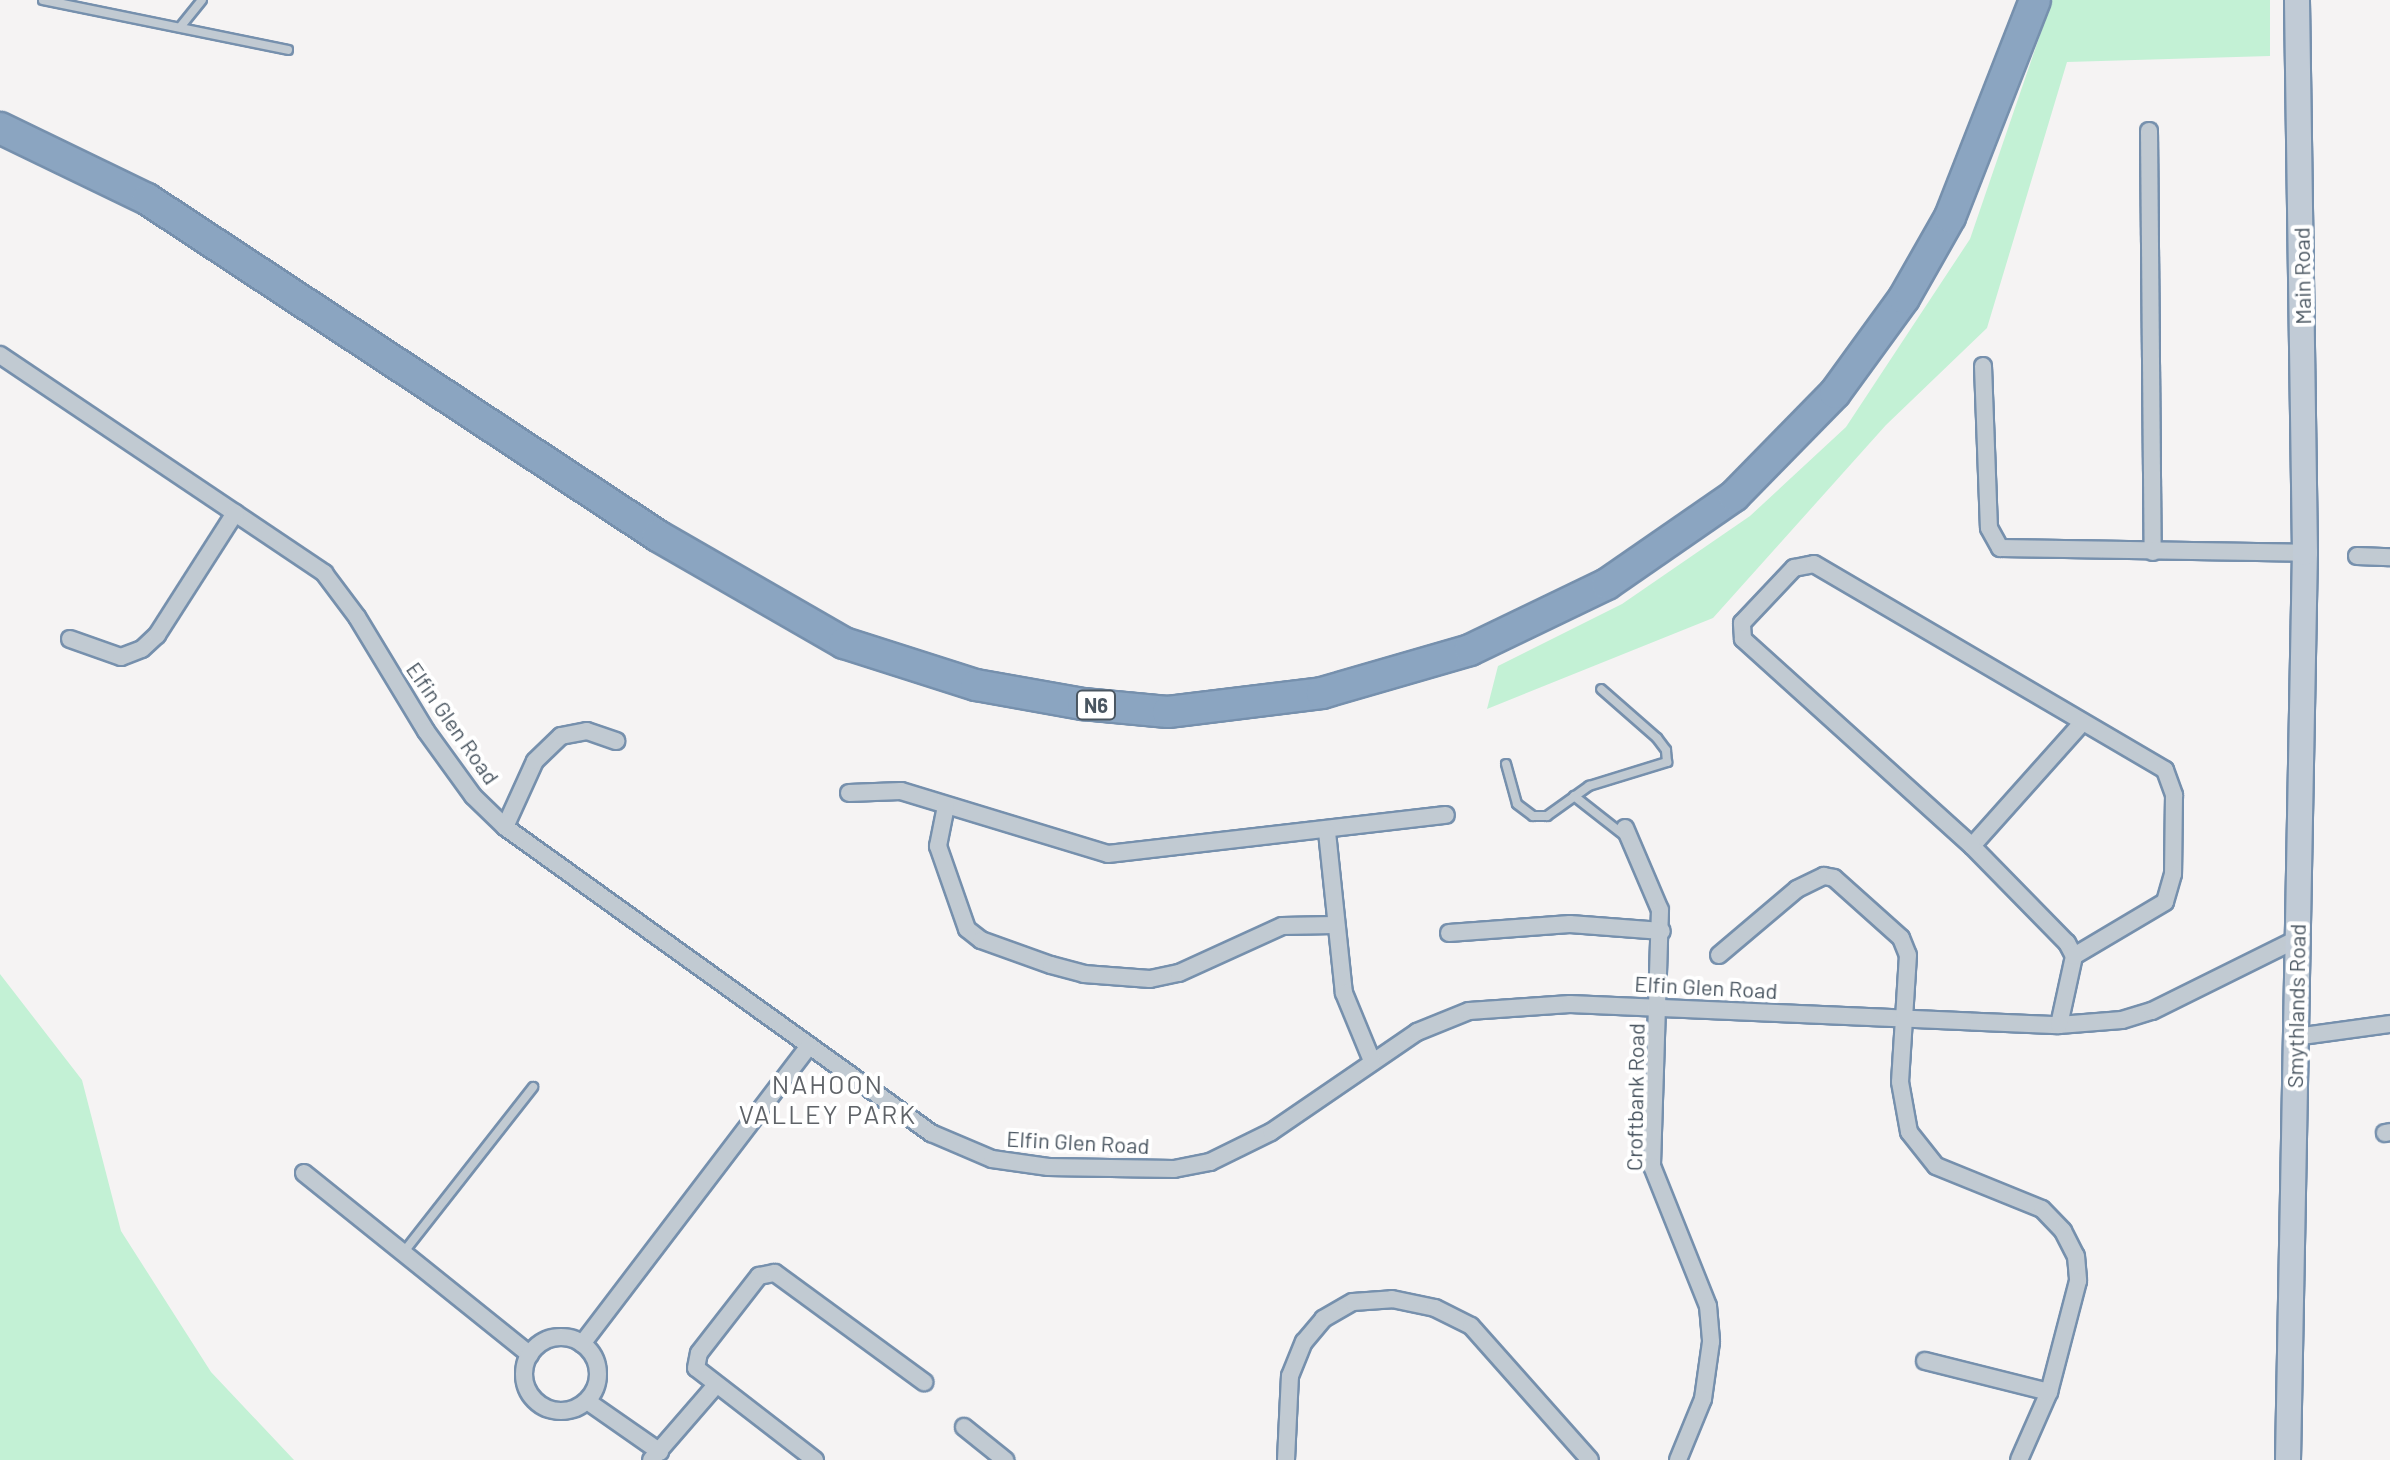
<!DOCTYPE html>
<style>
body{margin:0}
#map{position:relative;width:2390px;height:1460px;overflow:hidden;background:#f5f3f3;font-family:Barlow,sans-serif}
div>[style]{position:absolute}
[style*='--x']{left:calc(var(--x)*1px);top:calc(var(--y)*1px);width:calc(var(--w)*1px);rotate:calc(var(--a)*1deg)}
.green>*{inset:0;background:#c3f1d5}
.roads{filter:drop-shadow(2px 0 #7690ad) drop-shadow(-2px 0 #7690ad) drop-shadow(0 2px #7690ad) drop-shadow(0 -2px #7690ad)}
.lane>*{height:8px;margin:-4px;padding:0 4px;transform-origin:4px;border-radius:4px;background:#c1cad2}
.street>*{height:16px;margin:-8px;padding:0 8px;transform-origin:8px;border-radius:8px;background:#c1cad2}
.street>.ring{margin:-8px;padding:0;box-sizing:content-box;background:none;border:16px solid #c1cad2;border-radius:50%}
.secondary>*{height:24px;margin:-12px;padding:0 12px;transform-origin:12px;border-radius:12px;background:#c1cbd6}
.highway>*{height:30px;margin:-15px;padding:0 15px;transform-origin:15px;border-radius:15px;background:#8ba5c1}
span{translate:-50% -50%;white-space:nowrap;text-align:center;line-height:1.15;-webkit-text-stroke:8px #fff;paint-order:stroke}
.shield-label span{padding:2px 6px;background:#fff;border:2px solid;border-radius:6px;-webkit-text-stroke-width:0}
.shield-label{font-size:20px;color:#4a5661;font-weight:700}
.street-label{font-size:22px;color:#4a5661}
.quarter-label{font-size:26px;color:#5f6368;letter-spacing:2px}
</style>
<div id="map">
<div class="green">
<i style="clip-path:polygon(2052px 0,2270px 0,2270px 56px,2067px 62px,1987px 328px,1886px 425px,1713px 618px,1487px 709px,1498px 666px,1622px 604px,1750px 516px,1846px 427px,1970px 239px)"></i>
<i style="clip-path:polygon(0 974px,82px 1080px,121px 1231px,211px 1372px,294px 1460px,0 1460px)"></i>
</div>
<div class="roads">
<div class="lane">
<i style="--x:43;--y:0;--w:250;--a:11.5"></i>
<i style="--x:181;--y:26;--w:33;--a:-51"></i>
<i style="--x:1506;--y:764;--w:41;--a:74.6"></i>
<i style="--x:1517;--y:804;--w:20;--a:37"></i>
<i style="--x:1533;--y:816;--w:14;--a:0"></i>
<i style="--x:1547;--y:816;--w:52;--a:-35.5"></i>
<i style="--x:1589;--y:786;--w:82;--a:-17.1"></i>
<i style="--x:1667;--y:762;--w:12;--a:-95"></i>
<i style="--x:1666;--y:750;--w:15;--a:-127"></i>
<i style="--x:1657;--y:738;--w:74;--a:-138.8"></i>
<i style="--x:1574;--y:796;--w:65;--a:38.1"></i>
<i style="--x:403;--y:1253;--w:211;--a:-51.9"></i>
</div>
<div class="street">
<i style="--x:2149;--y:131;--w:421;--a:89.5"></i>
<i style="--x:0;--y:355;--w:391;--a:33.9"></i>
<i style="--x:324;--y:573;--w:55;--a:53.1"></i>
<i style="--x:357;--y:617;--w:133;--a:58.8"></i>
<i style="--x:426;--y:731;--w:80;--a:54.1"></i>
<i style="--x:473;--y:796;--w:45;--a:44.1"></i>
<i style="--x:505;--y:827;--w:525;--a:35.69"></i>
<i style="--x:931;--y:1133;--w:66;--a:23.1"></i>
<i style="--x:992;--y:1159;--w:57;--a:8.1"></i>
<i style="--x:1048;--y:1167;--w:126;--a:0.9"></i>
<i style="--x:1174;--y:1169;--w:37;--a:-11"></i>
<i style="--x:1210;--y:1162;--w:68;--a:-26.2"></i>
<i style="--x:1271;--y:1132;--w:177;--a:-34.4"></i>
<i style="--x:1417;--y:1032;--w:56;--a:-22"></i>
<i style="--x:1469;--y:1011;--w:101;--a:-4"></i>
<i style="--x:1570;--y:1004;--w:489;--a:2.5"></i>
<i style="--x:2059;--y:1025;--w:63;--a:-4.5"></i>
<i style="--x:2122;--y:1020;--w:31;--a:-17"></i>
<i style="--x:2152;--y:1011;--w:162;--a:-26.4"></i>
<i style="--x:1983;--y:366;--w:162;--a:87.9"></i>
<i style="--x:1989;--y:528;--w:23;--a:61"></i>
<i style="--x:2000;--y:548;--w:305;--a:0.9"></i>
<i style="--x:2357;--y:556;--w:33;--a:2"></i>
<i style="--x:70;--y:639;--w:54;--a:19.4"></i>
<i style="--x:121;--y:657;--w:22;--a:-21"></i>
<i style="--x:142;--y:649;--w:21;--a:-43"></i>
<i style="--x:157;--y:635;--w:145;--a:-57.4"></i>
<i style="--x:849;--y:793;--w:52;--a:-2.2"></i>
<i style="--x:901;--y:791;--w:216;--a:16.9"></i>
<i style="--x:1108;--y:854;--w:340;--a:-6.6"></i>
<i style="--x:946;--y:806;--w:41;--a:101.3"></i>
<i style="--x:938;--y:846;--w:88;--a:70.7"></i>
<i style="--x:967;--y:929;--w:18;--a:38"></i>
<i style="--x:981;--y:940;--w:74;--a:19.7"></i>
<i style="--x:1051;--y:965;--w:34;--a:15"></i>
<i style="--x:1084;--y:974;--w:66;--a:4.3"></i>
<i style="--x:1150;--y:979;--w:30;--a:-12"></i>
<i style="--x:1179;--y:973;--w:113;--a:-24.5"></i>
<i style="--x:1282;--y:926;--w:52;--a:-1.1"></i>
<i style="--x:505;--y:827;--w:72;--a:-65.6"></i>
<i style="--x:535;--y:761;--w:36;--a:-44"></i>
<i style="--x:561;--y:736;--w:26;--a:-11"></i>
<i style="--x:587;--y:731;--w:31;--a:19"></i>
<i style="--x:1625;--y:828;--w:89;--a:66.9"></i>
<i style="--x:1660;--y:910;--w:256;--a:91.8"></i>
<i style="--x:1652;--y:1166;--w:151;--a:68.2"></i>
<i style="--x:1708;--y:1306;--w:36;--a:85"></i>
<i style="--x:1711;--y:1342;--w:58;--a:98"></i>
<i style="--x:1703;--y:1399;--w:66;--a:112.3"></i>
<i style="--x:1327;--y:832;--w:162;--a:84"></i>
<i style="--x:1344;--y:993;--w:74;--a:67.6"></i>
<i style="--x:1972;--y:846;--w:165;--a:-48.2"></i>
<i style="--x:1449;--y:933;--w:121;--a:-4.3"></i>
<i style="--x:1570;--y:924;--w:92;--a:4.4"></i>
<i style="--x:1719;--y:955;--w:102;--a:-40.2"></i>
<i style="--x:1797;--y:889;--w:30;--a:-26"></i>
<i style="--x:1824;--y:876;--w:10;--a:11"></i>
<i style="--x:1834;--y:878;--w:90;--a:41.8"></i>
<i style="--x:1901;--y:938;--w:18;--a:68"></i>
<i style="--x:1908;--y:955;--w:127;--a:93.6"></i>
<i style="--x:1900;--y:1082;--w:51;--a:79.8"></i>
<i style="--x:1909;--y:1132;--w:43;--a:51.5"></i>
<i style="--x:1936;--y:1166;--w:114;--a:22.1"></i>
<i style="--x:2042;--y:1209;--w:30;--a:46"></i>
<i style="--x:2063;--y:1231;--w:28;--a:63"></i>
<i style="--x:2076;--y:1256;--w:25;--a:85"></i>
<i style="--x:2078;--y:1281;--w:115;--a:104.6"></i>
<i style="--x:2049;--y:1392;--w:74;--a:113.8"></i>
<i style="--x:2059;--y:1025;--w:71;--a:-77.7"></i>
<i style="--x:2074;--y:956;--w:15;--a:-118"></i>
<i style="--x:2067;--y:943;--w:136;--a:-134.4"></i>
<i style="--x:1972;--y:846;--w:309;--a:-137.9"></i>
<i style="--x:1743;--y:639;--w:16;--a:-94"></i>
<i style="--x:1742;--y:623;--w:76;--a:-46.6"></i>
<i style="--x:1794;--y:568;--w:20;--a:-11"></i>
<i style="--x:1814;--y:564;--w:407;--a:30.4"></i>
<i style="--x:2165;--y:770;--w:27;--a:70"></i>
<i style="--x:2174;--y:795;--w:79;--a:90.7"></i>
<i style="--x:2173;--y:874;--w:29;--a:106"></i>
<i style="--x:2165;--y:902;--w:106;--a:149.3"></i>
<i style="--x:2295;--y:1037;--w:96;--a:-7.8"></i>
<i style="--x:2385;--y:1133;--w:5;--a:-11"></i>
<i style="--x:304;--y:1173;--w:290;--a:38.8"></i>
<i class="ring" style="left:524px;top:1337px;width:58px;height:58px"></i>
<i style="--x:582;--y:1344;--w:375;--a:-52.7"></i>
<i style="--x:1925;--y:1361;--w:128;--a:14"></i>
<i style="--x:587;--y:1401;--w:89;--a:34.9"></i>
<i style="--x:964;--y:1427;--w:53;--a:38.8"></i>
<i style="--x:651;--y:1460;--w:98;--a:-49.1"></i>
<i style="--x:815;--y:1460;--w:150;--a:-142.3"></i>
<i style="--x:696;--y:1368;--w:15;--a:-79"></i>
<i style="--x:699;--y:1353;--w:98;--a:-52.1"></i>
<i style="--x:759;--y:1276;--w:16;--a:-11"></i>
<i style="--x:775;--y:1273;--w:185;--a:36.2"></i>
<i style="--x:1286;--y:1460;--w:84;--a:-87.3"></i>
<i style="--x:1290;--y:1376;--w:37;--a:-68"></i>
<i style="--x:1304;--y:1342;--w:30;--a:-50"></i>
<i style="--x:1323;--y:1319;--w:34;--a:-30"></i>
<i style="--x:1353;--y:1302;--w:39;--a:-4"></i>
<i style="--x:1392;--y:1299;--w:44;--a:11.8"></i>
<i style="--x:1435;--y:1308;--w:40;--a:26.6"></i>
<i style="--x:1471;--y:1326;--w:179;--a:48.4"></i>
</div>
<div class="secondary">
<i style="--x:2288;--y:1460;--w:907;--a:-88.93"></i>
<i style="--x:2305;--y:553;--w:553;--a:-90.83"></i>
</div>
<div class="highway">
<i style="--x:0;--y:128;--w:163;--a:25.8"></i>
<i style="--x:147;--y:199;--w:612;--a:33.4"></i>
<i style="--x:658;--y:536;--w:215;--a:29.9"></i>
<i style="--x:844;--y:643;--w:139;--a:17.7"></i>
<i style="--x:976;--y:685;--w:109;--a:10.1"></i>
<i style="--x:1083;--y:704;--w:85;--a:5.4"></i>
<i style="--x:1168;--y:712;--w:155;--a:-7"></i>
<i style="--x:1322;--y:693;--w:154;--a:-16.2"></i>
<i style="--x:1470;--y:650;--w:152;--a:-25.7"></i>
<i style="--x:1607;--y:584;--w:155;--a:-34.7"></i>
<i style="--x:1734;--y:496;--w:144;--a:-45.6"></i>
<i style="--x:1835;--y:393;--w:117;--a:-54"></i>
<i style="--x:1904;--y:298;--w:93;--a:-60.4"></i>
<i style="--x:1950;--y:217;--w:233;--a:-68.6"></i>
</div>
</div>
<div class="shield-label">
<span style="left:1096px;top:705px">N6</span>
</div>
<div class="street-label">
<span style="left:2302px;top:276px;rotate:-91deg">Main Road</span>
<span style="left:453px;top:723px;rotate:55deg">Elfin Glen Road</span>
<span style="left:1706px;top:987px;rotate:3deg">Elfin Glen Road</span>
<span style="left:2296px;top:1006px;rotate:-89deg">Smythlands Road</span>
<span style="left:1635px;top:1097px;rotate:-89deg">Croftbank Road</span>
<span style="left:1078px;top:1142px;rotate:3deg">Elfin Glen Road</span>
</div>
<div class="quarter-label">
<span style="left:828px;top:1099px">NAHOON<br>VALLEY PARK</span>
</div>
</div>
